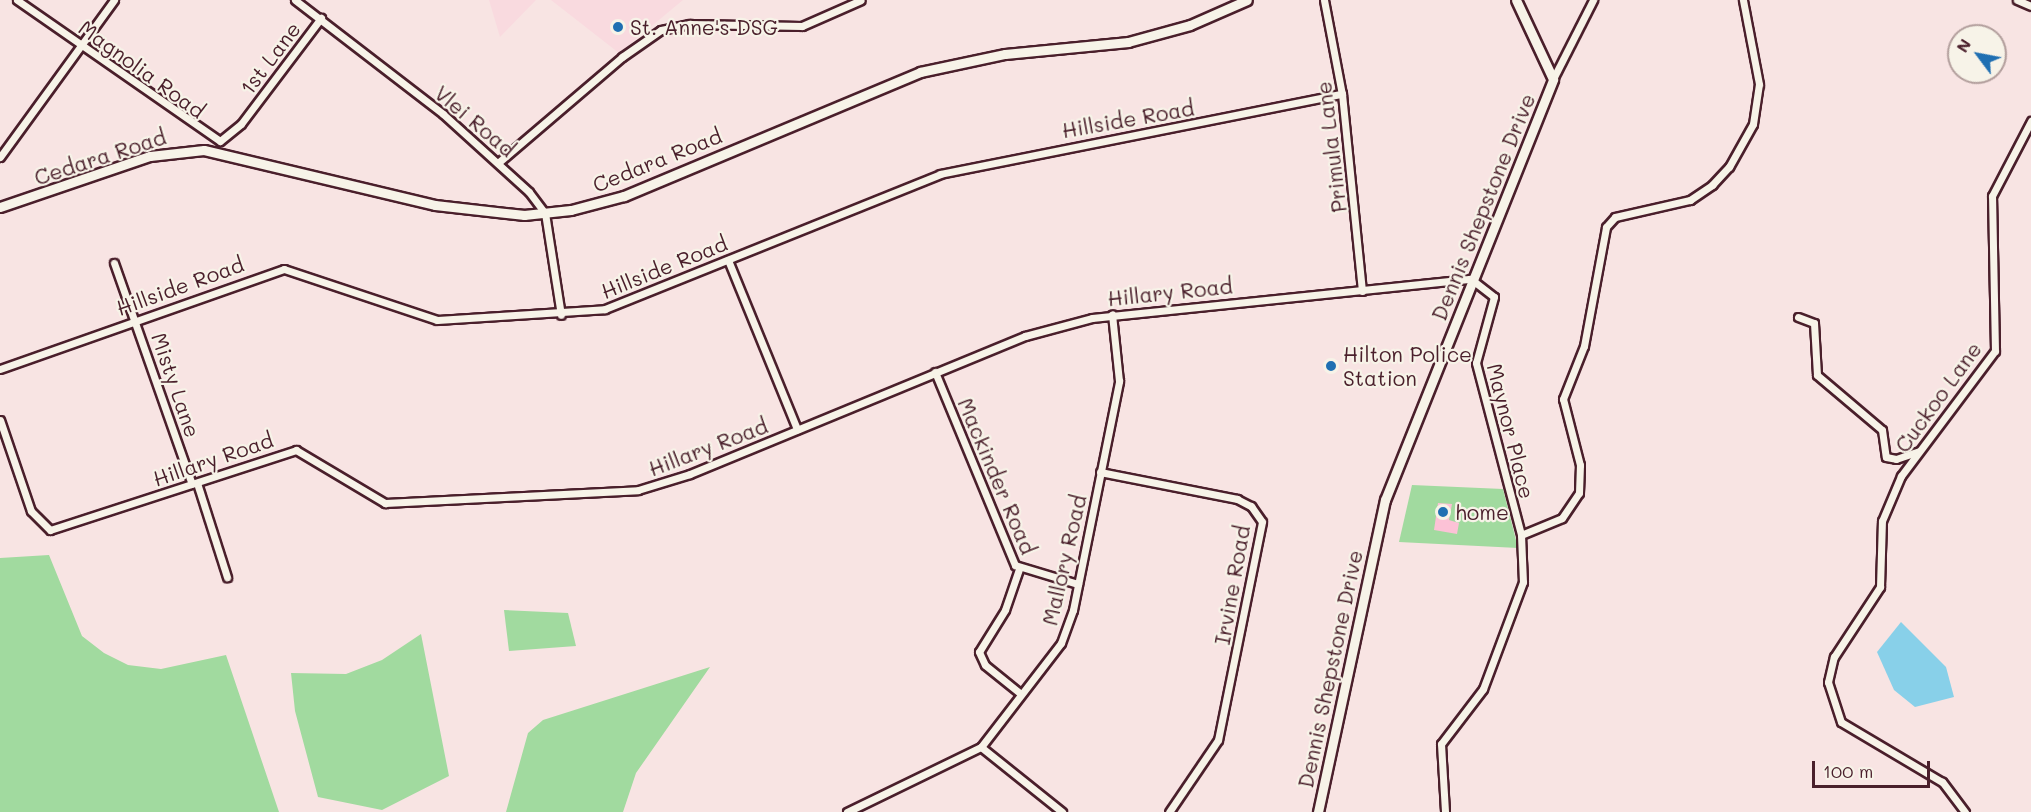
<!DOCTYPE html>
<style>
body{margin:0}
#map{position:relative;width:2031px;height:812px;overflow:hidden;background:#f8e4e3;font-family:Mali,sans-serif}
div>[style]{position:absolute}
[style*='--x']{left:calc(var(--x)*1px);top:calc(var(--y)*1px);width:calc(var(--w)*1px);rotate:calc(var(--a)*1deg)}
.built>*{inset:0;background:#f9dadf}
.green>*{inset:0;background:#a1da9f}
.water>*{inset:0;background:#88d0e9}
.building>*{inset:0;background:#fcc2d6}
.roads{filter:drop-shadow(2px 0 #4a1f2b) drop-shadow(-2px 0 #4a1f2b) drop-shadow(0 2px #4a1f2b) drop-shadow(0 -2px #4a1f2b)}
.street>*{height:7px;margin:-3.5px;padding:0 3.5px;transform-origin:3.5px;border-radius:3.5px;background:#f7f3e8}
.secondary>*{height:9px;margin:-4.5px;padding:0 4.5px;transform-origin:4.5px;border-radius:4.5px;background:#f7f3e8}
.dots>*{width:16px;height:16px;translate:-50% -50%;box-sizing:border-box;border:3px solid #f7f3e8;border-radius:50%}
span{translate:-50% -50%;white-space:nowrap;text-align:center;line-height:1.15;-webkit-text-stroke:4.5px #f7f3e8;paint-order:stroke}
.poi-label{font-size:21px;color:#4a1f2b}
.left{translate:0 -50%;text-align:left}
.street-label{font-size:21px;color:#4a1f2b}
.north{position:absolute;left:1947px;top:24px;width:60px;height:60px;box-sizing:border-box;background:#f7f3e8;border:2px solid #b29e9c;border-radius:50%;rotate:302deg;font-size:16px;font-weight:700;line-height:24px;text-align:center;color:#4a1f2b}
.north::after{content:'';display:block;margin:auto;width:21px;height:27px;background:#1f6fb2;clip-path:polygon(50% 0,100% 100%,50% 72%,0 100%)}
.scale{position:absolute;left:1812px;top:761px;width:118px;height:27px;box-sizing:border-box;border:3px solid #4a1f2b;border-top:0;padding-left:8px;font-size:18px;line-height:21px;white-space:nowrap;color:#4a1f2b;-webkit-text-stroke:4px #f7f3e8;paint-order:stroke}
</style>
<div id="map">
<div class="built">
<i style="clip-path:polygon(489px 0,536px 0,500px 37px)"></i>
<i style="clip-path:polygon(551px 0,683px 0,619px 53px)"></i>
</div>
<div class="green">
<i style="clip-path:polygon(1412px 485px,1503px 489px,1518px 548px,1399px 542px)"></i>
<i style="clip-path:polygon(49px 555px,82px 636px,104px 653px,128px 665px,161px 669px,226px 655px,279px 812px,0 812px,0 558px)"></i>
<i style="clip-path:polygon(504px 610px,568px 613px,576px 646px,509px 651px)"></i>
<i style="clip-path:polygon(421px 634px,449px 776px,382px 810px,318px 797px,295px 711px,291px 673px,346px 674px,382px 660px)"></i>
<i style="clip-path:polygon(710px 667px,636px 773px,623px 812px,506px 812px,528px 733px,543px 720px)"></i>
</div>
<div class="water">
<i style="clip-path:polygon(1901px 622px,1946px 667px,1954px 697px,1915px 707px,1894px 690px,1877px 652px)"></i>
</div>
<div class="building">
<i style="clip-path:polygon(1438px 503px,1452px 504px,1449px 520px,1459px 523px,1457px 534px,1434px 530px)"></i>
</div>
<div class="roads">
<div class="street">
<i style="--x:17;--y:0;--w:247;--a:34.8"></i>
<i style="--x:220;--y:141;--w:27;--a:-39"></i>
<i style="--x:241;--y:124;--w:133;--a:-53"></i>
<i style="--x:295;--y:0;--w:187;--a:37.6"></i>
<i style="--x:443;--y:114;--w:116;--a:42.2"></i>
<i style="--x:529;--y:192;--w:26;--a:53"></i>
<i style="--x:545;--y:213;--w:103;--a:81.1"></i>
<i style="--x:1324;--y:0;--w:96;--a:79.2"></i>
<i style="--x:1342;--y:94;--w:198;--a:84.2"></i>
<i style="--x:2017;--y:0;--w:15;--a:23"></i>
<i style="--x:1553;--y:79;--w:89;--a:-63.1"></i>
<i style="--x:0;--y:157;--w:194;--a:-54"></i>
<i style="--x:499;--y:162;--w:162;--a:-40.5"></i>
<i style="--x:622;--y:57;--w:47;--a:-34.7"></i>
<i style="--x:661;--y:30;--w:30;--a:-12"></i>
<i style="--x:690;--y:24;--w:112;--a:1"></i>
<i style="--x:802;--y:26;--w:64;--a:-23.8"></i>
<i style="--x:728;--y:260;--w:183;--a:67.8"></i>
<i style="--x:114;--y:263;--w:234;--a:70.6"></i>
<i style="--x:1798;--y:317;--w:17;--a:21"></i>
<i style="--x:1814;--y:323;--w:52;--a:86.7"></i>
<i style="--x:1817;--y:375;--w:85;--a:40.2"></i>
<i style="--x:1882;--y:430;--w:27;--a:82"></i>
<i style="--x:1886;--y:457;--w:10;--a:11"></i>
<i style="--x:1896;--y:459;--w:24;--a:-19"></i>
<i style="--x:0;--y:369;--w:301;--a:-19.4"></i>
<i style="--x:284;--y:269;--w:161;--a:18.4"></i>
<i style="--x:437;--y:320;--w:168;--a:-3.7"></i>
<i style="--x:605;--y:309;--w:361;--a:-21.9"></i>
<i style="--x:940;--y:174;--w:410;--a:-11.3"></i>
<i style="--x:935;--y:372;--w:209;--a:67.5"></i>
<i style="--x:1015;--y:565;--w:66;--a:16.8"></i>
<i style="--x:0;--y:420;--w:96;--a:71.2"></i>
<i style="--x:31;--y:511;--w:27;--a:45"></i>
<i style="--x:50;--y:530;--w:259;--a:-18"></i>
<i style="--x:296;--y:450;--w:104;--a:30.8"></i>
<i style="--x:385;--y:503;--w:253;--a:-2.9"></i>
<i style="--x:638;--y:490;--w:54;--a:-17.1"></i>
<i style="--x:690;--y:474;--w:362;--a:-22.4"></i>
<i style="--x:1025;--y:336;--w:69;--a:-15"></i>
<i style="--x:1092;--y:318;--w:381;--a:-5.9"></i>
<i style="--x:1471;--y:279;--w:29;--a:38"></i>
<i style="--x:1494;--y:297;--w:68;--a:105.3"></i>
<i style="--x:1476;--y:363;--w:178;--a:75.3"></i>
<i style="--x:1521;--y:535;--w:47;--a:87.6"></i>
<i style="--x:1523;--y:582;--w:114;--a:110.5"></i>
<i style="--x:1483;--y:689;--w:69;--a:127.4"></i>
<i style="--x:1441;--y:744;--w:68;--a:86.6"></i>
<i style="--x:1100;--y:472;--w:140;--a:11.1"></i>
<i style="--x:1237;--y:499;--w:16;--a:27"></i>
<i style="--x:1251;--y:506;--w:19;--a:55"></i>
<i style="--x:1262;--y:522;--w:222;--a:101.4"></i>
<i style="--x:1218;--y:740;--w:87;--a:124.2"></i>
<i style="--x:197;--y:483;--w:99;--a:72.3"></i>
<i style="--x:1521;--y:535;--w:44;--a:-22.5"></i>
<i style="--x:1562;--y:518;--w:30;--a:-56"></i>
<i style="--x:1579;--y:493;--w:28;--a:-88"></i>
<i style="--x:1580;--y:465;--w:68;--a:-104.4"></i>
<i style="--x:1563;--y:399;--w:57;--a:-68.4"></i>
<i style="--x:1584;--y:346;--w:121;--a:-79.5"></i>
<i style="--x:1606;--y:227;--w:13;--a:-48"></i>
<i style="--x:1615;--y:217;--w:77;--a:-12.8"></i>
<i style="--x:1690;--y:200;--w:27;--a:-34"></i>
<i style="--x:1712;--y:185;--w:25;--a:-47"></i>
<i style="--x:1729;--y:167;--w:49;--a:-60.8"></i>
<i style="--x:1753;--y:124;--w:40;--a:-81.5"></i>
<i style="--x:1759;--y:84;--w:86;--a:-100.8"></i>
<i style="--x:1019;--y:569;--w:43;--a:108.9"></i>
<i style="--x:1005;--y:610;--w:49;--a:121.8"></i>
<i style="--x:979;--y:652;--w:14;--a:65"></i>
<i style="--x:985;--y:665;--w:46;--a:38.9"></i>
<i style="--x:981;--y:747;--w:104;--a:38.7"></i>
<i style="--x:847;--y:812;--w:149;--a:-25.9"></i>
<i style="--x:981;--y:747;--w:131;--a:-52.4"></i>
<i style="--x:1061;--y:643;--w:35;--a:-70"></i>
<i style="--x:1073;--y:610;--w:234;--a:-78.6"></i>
<i style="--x:1119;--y:381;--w:67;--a:-96"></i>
<i style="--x:1965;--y:812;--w:38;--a:-127"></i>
<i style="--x:1942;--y:782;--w:117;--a:-149.3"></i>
<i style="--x:1841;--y:722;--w:42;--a:-108"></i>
<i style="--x:1828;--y:682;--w:26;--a:-77"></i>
<i style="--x:1834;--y:657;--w:84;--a:-56.7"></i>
<i style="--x:1880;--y:587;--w:66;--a:-88.3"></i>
<i style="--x:1882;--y:521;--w:49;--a:-67.1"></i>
<i style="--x:1901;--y:476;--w:156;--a:-53.1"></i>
<i style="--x:1995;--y:351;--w:155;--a:-91.1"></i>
<i style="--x:1992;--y:196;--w:85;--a:-62.5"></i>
</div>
<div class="secondary">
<i style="--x:0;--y:207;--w:158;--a:-18.8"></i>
<i style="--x:150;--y:156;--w:54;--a:-6.3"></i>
<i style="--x:204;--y:150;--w:237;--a:13.4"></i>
<i style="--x:435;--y:205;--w:90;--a:6.4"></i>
<i style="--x:524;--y:215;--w:47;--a:-6.1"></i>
<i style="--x:571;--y:210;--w:55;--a:-14.8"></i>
<i style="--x:624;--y:196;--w:321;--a:-22.7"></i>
<i style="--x:920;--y:72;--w:87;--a:-12"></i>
<i style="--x:1005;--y:54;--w:124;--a:-5.6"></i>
<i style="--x:1128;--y:42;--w:64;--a:-15.3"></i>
<i style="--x:1190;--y:25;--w:62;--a:-23.7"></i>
<i style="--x:1318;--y:812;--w:319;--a:-77.9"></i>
<i style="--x:1385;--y:500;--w:453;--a:-68.2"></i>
<i style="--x:1553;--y:79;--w:87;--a:-115.1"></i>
</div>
</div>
<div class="dots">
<i style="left:618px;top:27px;background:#1f6fb2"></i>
<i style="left:1331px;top:366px;background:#1f6fb2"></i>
<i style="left:1443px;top:512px;background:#1f6fb2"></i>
</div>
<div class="poi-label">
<span class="left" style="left:630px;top:27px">St. Anne's DSG</span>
<span class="left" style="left:1343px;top:366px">Hilton Police<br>Station</span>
<span class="left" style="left:1455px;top:512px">home</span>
</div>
<div class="street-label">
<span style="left:270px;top:58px;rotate:-53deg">1st Lane</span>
<span style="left:142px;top:69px;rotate:36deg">Magnolia Road</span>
<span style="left:1128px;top:119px;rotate:-10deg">Hillside Road</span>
<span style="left:475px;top:121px;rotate:40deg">Vlei Road</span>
<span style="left:1331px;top:147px;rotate:-97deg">Primula Lane</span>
<span style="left:100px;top:157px;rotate:-18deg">Cedara Road</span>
<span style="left:657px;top:160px;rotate:-22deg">Cedara Road</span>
<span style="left:1483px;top:207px;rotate:-68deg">Dennis Shepstone Drive</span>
<span style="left:664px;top:267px;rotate:-22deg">Hillside Road</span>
<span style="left:180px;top:286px;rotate:-20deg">Hillside Road</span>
<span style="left:1170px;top:292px;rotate:-6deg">Hillary Road</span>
<span style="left:176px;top:385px;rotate:71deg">Misty Lane</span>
<span style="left:1938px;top:397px;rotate:-54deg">Cuckoo Lane</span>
<span style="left:1511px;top:431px;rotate:76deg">Maynor Place</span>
<span style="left:708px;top:447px;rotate:-21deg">Hillary Road</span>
<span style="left:213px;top:459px;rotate:-19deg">Hillary Road</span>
<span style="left:997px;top:476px;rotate:67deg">Mackinder Road</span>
<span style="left:1064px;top:560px;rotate:-77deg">Mallory Road</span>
<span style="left:1232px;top:585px;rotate:-80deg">Irvine Road</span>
<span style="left:1330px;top:669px;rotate:-78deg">Dennis Shepstone Drive</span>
</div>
<div class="north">N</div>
<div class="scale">100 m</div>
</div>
